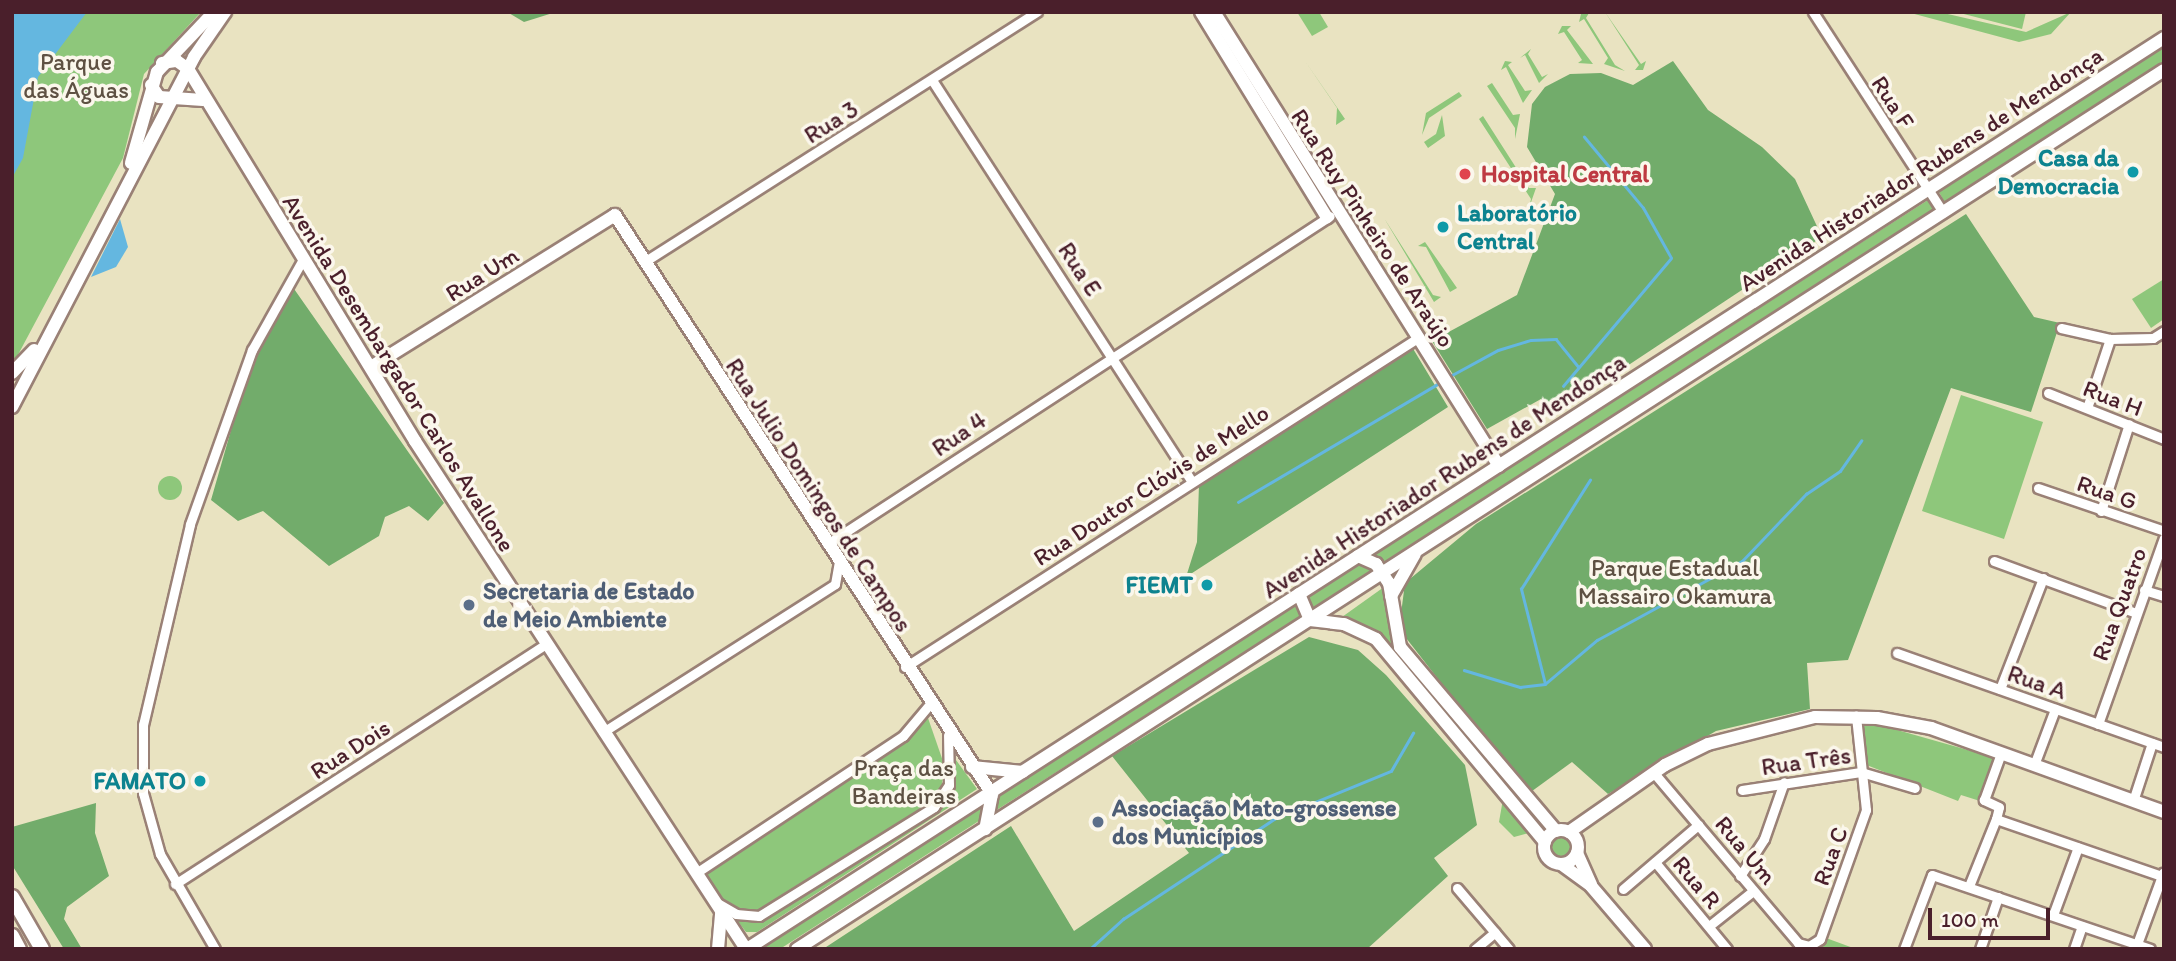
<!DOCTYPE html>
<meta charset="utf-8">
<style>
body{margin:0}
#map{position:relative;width:2176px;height:961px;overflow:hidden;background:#e9e3c1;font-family:Itim,sans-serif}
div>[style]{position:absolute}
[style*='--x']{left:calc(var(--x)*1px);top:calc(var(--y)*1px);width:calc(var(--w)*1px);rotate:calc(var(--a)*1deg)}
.green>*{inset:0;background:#8ec77b}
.round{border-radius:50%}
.forest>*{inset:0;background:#72ac6b}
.water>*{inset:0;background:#64b7e0}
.stream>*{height:2.5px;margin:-1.25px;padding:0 1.25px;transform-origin:1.25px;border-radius:1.25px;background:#64b7e0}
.roads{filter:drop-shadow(2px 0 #9a8176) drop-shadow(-2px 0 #9a8176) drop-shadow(0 2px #9a8176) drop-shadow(0 -2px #9a8176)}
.street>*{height:9px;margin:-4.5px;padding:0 4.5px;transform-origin:4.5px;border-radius:4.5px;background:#fff}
.secondary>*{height:12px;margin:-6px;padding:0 6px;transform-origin:6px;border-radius:6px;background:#fff}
.secondary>.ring{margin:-6px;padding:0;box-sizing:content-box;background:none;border:12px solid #fff;border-radius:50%}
.primary>*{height:14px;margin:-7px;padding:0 7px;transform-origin:7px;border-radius:7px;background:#fff}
.dots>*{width:19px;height:19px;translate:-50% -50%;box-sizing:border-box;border:4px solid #fbf7ec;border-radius:50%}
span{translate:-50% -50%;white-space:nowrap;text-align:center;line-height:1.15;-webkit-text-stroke:7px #fbf7ec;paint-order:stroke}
.park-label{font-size:24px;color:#5e5143}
.street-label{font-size:24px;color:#4a1f2b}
.culture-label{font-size:24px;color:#0d838f;font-weight:700}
.right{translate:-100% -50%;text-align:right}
.left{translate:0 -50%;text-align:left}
.health-label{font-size:24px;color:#be3a42;font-weight:700}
.service-label{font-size:24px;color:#4e5e75;font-weight:700}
.frame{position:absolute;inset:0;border:14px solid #4a1f2b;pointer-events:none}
.scale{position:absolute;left:1928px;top:908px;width:122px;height:32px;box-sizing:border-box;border:4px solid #4a1f2b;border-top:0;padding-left:9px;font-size:21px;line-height:24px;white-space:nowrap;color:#4a1f2b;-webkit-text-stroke:5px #fbf7ec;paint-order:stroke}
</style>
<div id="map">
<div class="green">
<i style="clip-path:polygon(12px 12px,201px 12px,144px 74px,123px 158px,12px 366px)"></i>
<i style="clip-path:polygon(1297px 12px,1319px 12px,1328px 27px,1312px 36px)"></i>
<i style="clip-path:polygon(1605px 12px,1641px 64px,1646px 61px,1643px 70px,1635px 70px,1639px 65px)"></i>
<i style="clip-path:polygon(1907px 12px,1939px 12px,2026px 32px,2071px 12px,2051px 34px,2019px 42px)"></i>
<i style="clip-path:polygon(1956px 12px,2026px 12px,2022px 29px)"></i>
<i style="clip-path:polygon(1589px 13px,1586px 18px,1615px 65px,1625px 71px,1604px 64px,1608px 58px,1584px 19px,1579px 22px,1581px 14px)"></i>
<i style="clip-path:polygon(1562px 26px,1571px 26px,1567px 30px,1593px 64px,1578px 63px,1582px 60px,1564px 32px,1558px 34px)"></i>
<i style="clip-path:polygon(2164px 47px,2164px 62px,1945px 203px,1939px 192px)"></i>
<i style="clip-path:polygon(1531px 49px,1528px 54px,1542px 77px,1548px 74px,1539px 83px,1525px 55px,1520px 58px)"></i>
<i style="clip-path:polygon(1305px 61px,1345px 119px,1336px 125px,1337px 108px)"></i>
<i style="clip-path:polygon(1505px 61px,1512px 62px,1508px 65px,1525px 91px,1532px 90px,1523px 103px,1506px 67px,1501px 70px)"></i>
<i style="clip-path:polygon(1492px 83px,1513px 115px,1520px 114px,1515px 139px,1515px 128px,1487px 86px)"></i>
<i style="clip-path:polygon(1459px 92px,1462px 96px,1429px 118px,1422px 135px,1426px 113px)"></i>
<i style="clip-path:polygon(1442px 115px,1445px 136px,1428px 148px,1424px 142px,1436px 134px)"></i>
<i style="clip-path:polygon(1483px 116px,1529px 188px,1536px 188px,1529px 208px,1531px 199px,1479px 119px)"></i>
<i style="clip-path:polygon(1928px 200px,1935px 209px,1382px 565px,1373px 554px)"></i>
<i style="clip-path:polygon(1384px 218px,1433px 295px,1441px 297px,1434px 302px)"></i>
<i style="clip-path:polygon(1425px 242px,1457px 288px,1450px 292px,1426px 247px,1418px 246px)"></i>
<i style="clip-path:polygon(2164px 279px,2164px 319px,2151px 328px,2132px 299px)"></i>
<i style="clip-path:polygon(1961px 395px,2043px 422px,2004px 539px,1922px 511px)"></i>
<i class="round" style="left:158px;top:476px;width:24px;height:24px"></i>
<i style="clip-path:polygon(1362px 561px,1376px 569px,1305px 614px,1301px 600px)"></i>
<i style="clip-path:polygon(1384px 587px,1394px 642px,1457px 723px,1385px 641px,1342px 617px)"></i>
<i style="clip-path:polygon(1294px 604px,1302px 616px,995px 811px,995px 796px)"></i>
<i style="clip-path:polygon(928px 718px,945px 767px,939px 800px,758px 913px,732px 908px,716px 894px,706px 874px)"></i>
<i style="clip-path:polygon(1862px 720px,1996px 758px,1980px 801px,1961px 795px,1958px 801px,1864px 764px)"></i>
<i style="clip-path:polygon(1464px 731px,1547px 829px,1546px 830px,1463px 733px)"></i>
<i style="clip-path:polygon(956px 760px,977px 789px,757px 932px,746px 932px,736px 919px,767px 918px,944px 807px,954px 791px)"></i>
<i style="clip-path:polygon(1503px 799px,1533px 832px,1514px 837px,1499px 822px)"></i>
<i style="clip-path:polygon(988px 802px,985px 817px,780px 949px,758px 949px)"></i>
<i class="round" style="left:1550px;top:834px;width:24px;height:24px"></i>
<i style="clip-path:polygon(1826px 938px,1856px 949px,1811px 949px)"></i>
</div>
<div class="forest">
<i style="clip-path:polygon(507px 12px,556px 12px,524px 22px)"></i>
<i style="clip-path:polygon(1673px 61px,1708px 110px,1762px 147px,1795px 179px,1822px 237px,1553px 415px,1541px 399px,1487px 429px,1432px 341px,1517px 295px,1555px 194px,1527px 147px,1532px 104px,1545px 87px,1570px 74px,1601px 73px,1633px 85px)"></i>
<i style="clip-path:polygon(1966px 214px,2034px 317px,2060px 323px,2031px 412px,1951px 388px,1848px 660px,1807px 663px,1810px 709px,1716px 731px,1608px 794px,1572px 762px,1528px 794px,1399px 629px,1405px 583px,1476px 524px)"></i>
<i style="clip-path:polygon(292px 286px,444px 503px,428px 521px,409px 506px,385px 517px,379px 536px,329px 566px,263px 511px,238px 521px,211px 500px,250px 364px)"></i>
<i style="clip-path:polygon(1412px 347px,1448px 407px,1186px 577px,1197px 542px,1199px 485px)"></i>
<i style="clip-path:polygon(1309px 637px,1358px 650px,1386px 675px,1465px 765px,1477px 825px,1434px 858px,1448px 876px,1367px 949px,823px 949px,1011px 826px,1074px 931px,1189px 853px,1112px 756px)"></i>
<i style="clip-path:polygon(96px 803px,95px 833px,109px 876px,67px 907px,64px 919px,82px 949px,64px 949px,12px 865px,12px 827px)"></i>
</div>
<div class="water">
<i style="clip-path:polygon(12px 12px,87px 12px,38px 77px,23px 158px,12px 178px)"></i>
<i style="clip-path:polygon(120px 219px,128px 247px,116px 267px,91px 277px)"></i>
</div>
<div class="stream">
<i style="--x:1452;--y:375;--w:52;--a:-28.5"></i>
<i style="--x:1498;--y:350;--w:34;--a:-17"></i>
<i style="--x:1531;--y:340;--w:25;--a:-2"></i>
<i style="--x:1556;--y:339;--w:35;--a:51"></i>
<i style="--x:1563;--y:386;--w:167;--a:-49.8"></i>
<i style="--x:1671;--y:258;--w:57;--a:-119.2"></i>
<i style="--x:1643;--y:208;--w:92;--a:-129.7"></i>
<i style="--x:1238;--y:502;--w:234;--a:-30.6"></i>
<i style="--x:1464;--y:670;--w:59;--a:16.9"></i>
<i style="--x:1520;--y:687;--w:25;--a:-7"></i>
<i style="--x:1545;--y:684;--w:98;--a:-104.2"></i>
<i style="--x:1521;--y:589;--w:129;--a:-57.7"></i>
<i style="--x:1545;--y:684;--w:68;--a:-40.2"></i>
<i style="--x:1597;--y:640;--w:165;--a:-28.6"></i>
<i style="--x:1742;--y:561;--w:93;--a:-46.3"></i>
<i style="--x:1806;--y:494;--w:41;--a:-34.1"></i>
<i style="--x:1840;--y:471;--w:37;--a:-55"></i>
<i style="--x:1090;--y:949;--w:45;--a:-42.3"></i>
<i style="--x:1123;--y:919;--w:181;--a:-33.5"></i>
<i style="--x:1274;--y:819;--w:126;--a:-22.3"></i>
<i style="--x:1391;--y:771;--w:44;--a:-59.9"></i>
</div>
<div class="roads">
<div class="street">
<i style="--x:1813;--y:12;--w:239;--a:57"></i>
<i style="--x:932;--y:80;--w:477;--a:57.1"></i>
<i style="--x:644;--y:262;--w:466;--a:-32.5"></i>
<i style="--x:2061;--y:328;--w:50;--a:12.7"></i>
<i style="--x:2048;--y:393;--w:125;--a:21.6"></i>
<i style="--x:2087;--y:408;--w:73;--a:-71.6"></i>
<i style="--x:2110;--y:339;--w:43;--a:-1.3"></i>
<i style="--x:2153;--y:338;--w:13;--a:-32"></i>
<i style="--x:2038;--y:488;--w:133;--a:18.8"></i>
<i style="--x:2101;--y:511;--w:91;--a:-72.2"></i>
<i style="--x:827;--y:544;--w:600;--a:-33.11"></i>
<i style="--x:1994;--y:561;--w:151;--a:20.1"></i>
<i style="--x:2144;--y:590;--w:21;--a:17"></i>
<i style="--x:1897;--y:653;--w:283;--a:19.4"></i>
<i style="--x:905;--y:667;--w:611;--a:-32.7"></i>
<i style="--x:2000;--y:689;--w:119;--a:-68.8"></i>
<i style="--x:2098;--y:724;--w:197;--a:-70.5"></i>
<i style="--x:603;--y:732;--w:275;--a:-32.5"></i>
<i style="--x:835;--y:584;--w:23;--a:-80"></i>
<i style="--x:2034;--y:765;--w:60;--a:-69.4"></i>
<i style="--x:1654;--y:773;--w:223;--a:49.7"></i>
<i style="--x:1798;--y:943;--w:11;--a:15"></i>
<i style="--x:1809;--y:946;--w:13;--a:-32"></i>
<i style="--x:1820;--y:939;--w:137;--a:-70.4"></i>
<i style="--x:1866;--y:810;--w:95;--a:-96.1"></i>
<i style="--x:1742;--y:790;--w:120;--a:-8.6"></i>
<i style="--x:1861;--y:772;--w:56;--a:16.5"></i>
<i style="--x:2133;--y:801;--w:61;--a:-71.9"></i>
<i style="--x:1996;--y:819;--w:176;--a:19"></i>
<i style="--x:1655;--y:862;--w:113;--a:50.4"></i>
<i style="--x:696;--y:873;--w:248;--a:-33.5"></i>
<i style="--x:903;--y:736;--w:40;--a:-50"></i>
<i style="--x:1740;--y:876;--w:44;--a:-57"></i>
<i style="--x:1764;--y:839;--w:60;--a:-70.7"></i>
<i style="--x:175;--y:884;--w:440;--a:-32.9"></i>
<i style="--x:1969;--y:886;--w:72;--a:-68.1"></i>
<i style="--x:1996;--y:819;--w:12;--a:-76"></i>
<i style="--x:1999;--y:807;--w:17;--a:-155"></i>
<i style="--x:1984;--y:800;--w:50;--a:-70.1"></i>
<i style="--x:1457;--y:888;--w:80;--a:49.6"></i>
<i style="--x:1623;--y:889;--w:99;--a:-40.5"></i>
<i style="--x:719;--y:904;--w:20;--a:30"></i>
<i style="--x:736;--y:914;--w:23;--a:5"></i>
<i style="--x:759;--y:916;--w:206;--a:-31.9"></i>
<i style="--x:934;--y:807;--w:27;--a:-56"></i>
<i style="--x:949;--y:785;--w:50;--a:-91.1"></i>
<i style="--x:2053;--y:915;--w:72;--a:-69.8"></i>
<i style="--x:1709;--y:926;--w:56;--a:-38.5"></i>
<i style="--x:2137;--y:944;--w:76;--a:-69.9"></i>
<i style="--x:215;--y:949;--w:110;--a:-120.1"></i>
<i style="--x:160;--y:854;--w:63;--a:-105.6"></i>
<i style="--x:143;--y:793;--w:68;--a:-90"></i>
<i style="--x:143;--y:725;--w:206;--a:-76.8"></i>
<i style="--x:190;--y:524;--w:185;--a:-70.4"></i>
<i style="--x:252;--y:350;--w:104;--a:-60.7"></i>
<i style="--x:1475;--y:949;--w:26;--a:-40"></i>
<i style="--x:1904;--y:949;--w:79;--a:-69.3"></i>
<i style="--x:1932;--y:875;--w:230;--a:18.7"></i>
<i style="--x:1980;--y:949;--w:55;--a:-70.9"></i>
<i style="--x:2074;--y:949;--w:24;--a:-71"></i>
</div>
<div class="secondary">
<i style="--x:1201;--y:12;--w:241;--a:58.5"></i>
<i style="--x:1214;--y:12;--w:536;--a:57.88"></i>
<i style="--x:162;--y:63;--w:15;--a:-8"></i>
<i style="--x:177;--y:61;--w:14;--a:36"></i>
<i style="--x:188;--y:69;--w:436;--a:58.6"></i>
<i style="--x:415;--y:441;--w:606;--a:56.91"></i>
<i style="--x:151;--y:85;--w:14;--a:56"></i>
<i style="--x:159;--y:97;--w:44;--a:3.9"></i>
<i style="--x:131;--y:163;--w:95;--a:-74.1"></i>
<i style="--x:157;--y:72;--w:83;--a:-46.5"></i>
<i style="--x:371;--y:367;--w:287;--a:-31.9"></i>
<i style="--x:615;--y:215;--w:691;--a:56.93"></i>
<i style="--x:992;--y:794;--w:36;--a:101"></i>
<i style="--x:12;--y:373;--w:32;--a:-46"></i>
<i style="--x:12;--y:407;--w:394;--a:-62.5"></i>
<i style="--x:194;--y:57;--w:55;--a:-55.4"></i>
<i style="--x:1358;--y:556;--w:20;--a:24"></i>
<i style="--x:1376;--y:564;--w:23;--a:56"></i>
<i style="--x:1389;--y:583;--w:65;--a:80.2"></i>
<i style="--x:1400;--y:647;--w:241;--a:49.7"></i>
<i style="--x:1299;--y:594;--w:28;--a:67"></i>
<i style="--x:1310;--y:620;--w:34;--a:7"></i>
<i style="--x:1344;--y:624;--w:35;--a:25"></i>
<i style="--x:1376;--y:639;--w:264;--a:50.2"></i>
<i style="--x:1391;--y:596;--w:48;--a:-60.3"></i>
<i style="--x:972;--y:767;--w:51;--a:5.6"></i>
<i class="ring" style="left:1544px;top:830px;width:22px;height:22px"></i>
<i style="--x:1569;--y:832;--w:117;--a:-34.9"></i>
<i style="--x:1665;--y:765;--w:48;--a:-26"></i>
<i style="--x:1708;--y:744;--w:110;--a:-14.2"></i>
<i style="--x:1815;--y:717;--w:62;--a:0.9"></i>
<i style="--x:1877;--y:718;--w:55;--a:10.5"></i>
<i style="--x:1931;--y:728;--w:248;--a:19.8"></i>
<i style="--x:1577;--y:853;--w:35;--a:66"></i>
<i style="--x:1561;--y:864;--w:37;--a:36"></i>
<i style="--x:1591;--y:886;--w:83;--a:49.4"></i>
<i style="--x:718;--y:949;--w:38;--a:-85"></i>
<i style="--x:747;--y:949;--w:1685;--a:-32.74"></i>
<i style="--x:797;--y:949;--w:1625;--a:-32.74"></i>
</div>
<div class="primary">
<i style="--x:12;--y:897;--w:60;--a:60"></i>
<i style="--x:12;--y:936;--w:15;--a:62"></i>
</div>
</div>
<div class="dots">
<i style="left:2133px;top:172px;background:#0f9aa8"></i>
<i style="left:1465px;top:174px;background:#e0444e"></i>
<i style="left:1443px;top:227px;background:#0f9aa8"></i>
<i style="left:1207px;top:585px;background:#0f9aa8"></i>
<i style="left:469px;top:605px;background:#5c6f8a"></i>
<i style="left:200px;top:781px;background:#0f9aa8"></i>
<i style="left:1098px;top:822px;background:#5c6f8a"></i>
</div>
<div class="park-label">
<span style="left:76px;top:76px">Parque<br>das Águas</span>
<span style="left:1675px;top:582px">Parque Estadual<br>Massairo Okamura</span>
<span style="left:904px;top:782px">Praça das<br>Bandeiras</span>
</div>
<div class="street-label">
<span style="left:1893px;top:102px;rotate:57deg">Rua F</span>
<span style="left:831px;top:122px;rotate:-32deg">Rua 3</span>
<span style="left:1921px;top:169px;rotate:-33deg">Avenida Historiador Rubens de Mendonça</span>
<span style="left:1373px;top:228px;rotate:57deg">Rua Ruy Pinheiro de Araújo</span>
<span style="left:1080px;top:269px;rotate:57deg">Rua E</span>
<span style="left:482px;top:274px;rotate:-32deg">Rua Um</span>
<span style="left:399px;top:373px;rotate:58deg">Avenida Desembargador Carlos Avallone</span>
<span style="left:2113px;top:398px;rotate:21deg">Rua H</span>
<span style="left:959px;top:434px;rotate:-34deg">Rua 4</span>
<span style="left:1444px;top:476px;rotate:-33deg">Avenida Historiador Rubens de Mendonça</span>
<span style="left:1151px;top:485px;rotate:-33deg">Rua Doutor Clóvis de Mello</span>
<span style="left:2107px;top:492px;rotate:19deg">Rua G</span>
<span style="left:819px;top:495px;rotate:57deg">Rua Julio Domingos de Campos</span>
<span style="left:2119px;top:604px;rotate:-70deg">Rua Quatro</span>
<span style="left:2037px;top:682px;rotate:19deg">Rua A</span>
<span style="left:350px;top:749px;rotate:-33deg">Rua Dois</span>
<span style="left:1806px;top:761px;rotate:-8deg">Rua Três</span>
<span style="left:1746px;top:850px;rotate:50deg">Rua Um</span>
<span style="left:1830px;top:856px;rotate:-70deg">Rua C</span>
<span style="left:1697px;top:882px;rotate:50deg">Rua R</span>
</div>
<div class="culture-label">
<span class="right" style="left:2119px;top:172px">Casa da<br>Democracia</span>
<span class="left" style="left:1457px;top:227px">Laboratório<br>Central</span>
<span class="right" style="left:1193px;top:585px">FIEMT</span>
<span class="right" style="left:186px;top:781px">FAMATO</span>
</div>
<div class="health-label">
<span class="left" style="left:1481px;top:174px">Hospital Central</span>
</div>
<div class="service-label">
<span class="left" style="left:483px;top:605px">Secretaria de Estado<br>de Meio Ambiente</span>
<span class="left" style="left:1112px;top:822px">Associação Mato-grossense<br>dos Municípios</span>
</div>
<div class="frame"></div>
<div class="scale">100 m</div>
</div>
